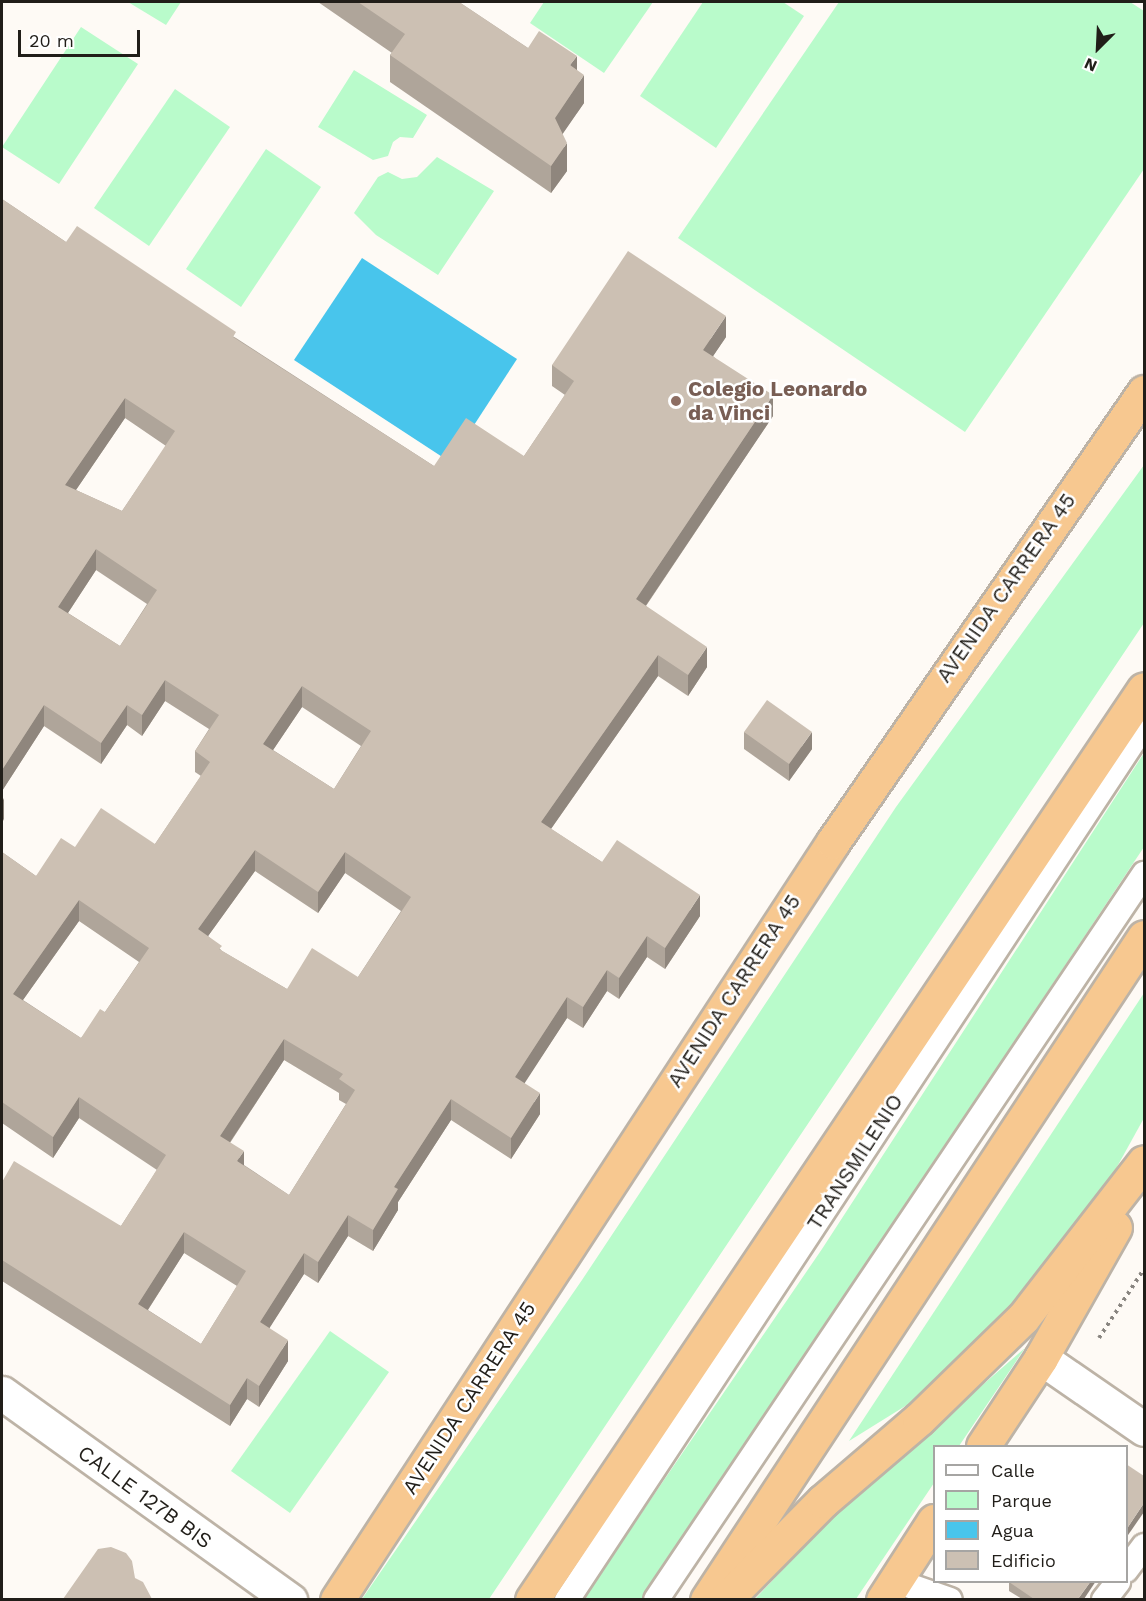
<!DOCTYPE html>
<style>
body{margin:0}
#map{position:relative;width:1146px;height:1601px;overflow:hidden;background:#fefaf5;font-family:"Work Sans",sans-serif}
div>[style]{position:absolute}
[style*='--x']{left:calc(var(--x)*1px);top:calc(var(--y)*1px);width:calc(var(--w)*1px);rotate:calc(var(--a)*1deg)}
.green>*{inset:0;background:#b9fbcb}
.water>*{inset:0;background:#48c5ec}
.path>*{height:4px;margin-top:-2px;transform-origin:0;background:repeating-linear-gradient(90deg,#898580 0 3px,transparent 0 7.5px)}
.roads{filter:drop-shadow(2px 0 #bdb3a6) drop-shadow(-2px 0 #bdb3a6) drop-shadow(0 2px #bdb3a6) drop-shadow(0 -2px #bdb3a6)}
.service>*{height:24px;margin:-12px;padding:0 12px;transform-origin:12px;border-radius:12px;background:#fff}
.minor>*{height:33px;margin:-16.5px;padding:0 16.5px;transform-origin:16.5px;border-radius:16.5px;background:#fff}
.trunk>*{height:33px;margin:-16.5px;padding:0 16.5px;transform-origin:16.5px;border-radius:16.5px;background:#f7c890}
.wall>*{inset:0;background:#afa59a}
.shaded-wall>*{inset:0;background:#8f867d}
.building>*{inset:0;background:#ccc0b3}
.dots>*{width:16px;height:16px;translate:-50% -50%;box-sizing:border-box;border:3px solid #fff;border-radius:50%}
span{translate:-50% -50%;white-space:nowrap;text-align:center;line-height:1.15;-webkit-text-stroke:5px #fff;paint-order:stroke}
.education-label{font-size:21px;color:#785e54;font-weight:700}
.left{translate:0 -50%;text-align:left}
.street-label{font-size:21px;color:#211e19}
.frame{position:absolute;inset:0;border:3px solid #211e19;pointer-events:none}
.legend{position:absolute;left:933px;top:1445px;width:195px;height:138px;box-sizing:border-box;background:#fff;border:2px solid #a6a5a3;margin:0;padding:8px 10px;list-style:none;font-size:18px;color:#211e19}
.legend li{display:flex;align-items:center;gap:12px;height:30px}
.legend b{width:30px;border:2px solid #a6a5a3}
.north{position:absolute;left:1068px;top:18px;width:60px;height:60px;-webkit-text-stroke:4px #fff;paint-order:stroke;rotate:204deg;font-size:16px;font-weight:700;line-height:24px;text-align:center;color:#211e19}
.north::after{content:'';display:block;margin:auto;width:21px;height:27px;background:#211e19;clip-path:polygon(50% 0,100% 100%,50% 72%,0 100%)}
.scale{position:absolute;left:18px;top:30px;width:122px;height:27px;box-sizing:border-box;border:3px solid #211e19;border-top:0;padding-left:8px;font-size:18px;line-height:21px;white-space:nowrap;color:#211e19;-webkit-text-stroke:4px #fff;paint-order:stroke}
</style>
<div id="map">
<div class="green">
<i style="clip-path:polygon(128px 2px,181px 2px,166px 25px)"></i>
<i style="clip-path:polygon(544px 2px,653px 2px,604px 73px,530px 23px)"></i>
<i style="clip-path:polygon(703px 2px,783px 2px,804px 16px,716px 148px,640px 96px)"></i>
<i style="clip-path:polygon(839px 2px,1130px 2px,1144px 11px,1144px 169px,965px 432px,678px 238px)"></i>
<i style="clip-path:polygon(81px 27px,138px 64px,59px 184px,2px 147px)"></i>
<i style="clip-path:polygon(354px 70px,427px 115px,413px 138px,400px 137px,393px 142px,388px 156px,373px 160px,318px 127px)"></i>
<i style="clip-path:polygon(175px 89px,230px 127px,149px 246px,94px 208px)"></i>
<i style="clip-path:polygon(266px 149px,321px 187px,241px 307px,186px 269px)"></i>
<i style="clip-path:polygon(437px 157px,494px 191px,438px 275px,376px 235px,354px 213px,378px 177px,388px 172px,402px 179px,417px 177px)"></i>
<i style="clip-path:polygon(1144px 465px,1144px 623px,489px 1599px,362px 1599px,582px 1280px,896px 807px)"></i>
<i style="clip-path:polygon(1144px 753px,1144px 847px,643px 1599px,582px 1600px,822px 1249px)"></i>
<i style="clip-path:polygon(1144px 993px,1144px 1118px,1097px 1203px,1014px 1304px,923px 1395px,849px 1441px)"></i>
<i style="clip-path:polygon(330px 1331px,389px 1372px,290px 1513px,231px 1471px)"></i>
<i style="clip-path:polygon(1025px 1348px,959px 1446px,934px 1446px,934px 1483px,856px 1599px,754px 1600px,837px 1512px)"></i>
</div>
<div class="water">
<i style="clip-path:polygon(362px 258px,517px 359px,450px 462px,294px 360px)"></i>
</div>
<div class="path">
<i style="--x:1099;--y:1338;--w:82;--a:-56.9"></i>
</div>
<div class="roads">
<div class="service">
<i style="--x:1126;--y:1570;--w:30;--a:-53"></i>
<i style="--x:896;--y:1581;--w:57;--a:19.4"></i>
<i style="--x:567;--y:1600;--w:1048;--a:-56.6"></i>
<i style="--x:656;--y:1600;--w:875;--a:-56.09"></i>
<i style="--x:1104;--y:1600;--w:23;--a:-52"></i>
</div>
<div class="minor">
<i style="--x:1041;--y:1358;--w:125;--a:34.6"></i>
<i style="--x:2;--y:1393;--w:355;--a:35.7"></i>
</div>
<div class="trunk">
<i style="--x:983;--y:1446;--w:105;--a:-56.6"></i>
<i style="--x:1041;--y:1358;--w:150;--a:-60.5"></i>
<i style="--x:337;--y:1600;--w:906;--a:-56.8"></i>
<i style="--x:833;--y:842;--w:547;--a:-55.35"></i>
<i style="--x:532;--y:1600;--w:1097;--a:-56.11"></i>
<i style="--x:707;--y:1600;--w:794;--a:-56.61"></i>
<i style="--x:725;--y:1600;--w:139;--a:-45.3"></i>
<i style="--x:823;--y:1501;--w:126;--a:-40.5"></i>
<i style="--x:919;--y:1419;--w:145;--a:-44.2"></i>
<i style="--x:1023;--y:1318;--w:197;--a:-52.2"></i>
<i style="--x:883;--y:1600;--w:94;--a:-57.2"></i>
</div>
</div>
<div class="wall">
<i style="clip-path:polygon(318px 2px,459px 2px,528px 48px,577px 70px,584px 103px,562px 134px,567px 171px,551px 193px,390px 82px,390px 55px,392px 53px)"></i>
<i style="clip-path:polygon(evenodd,2px 199px,66px 242px,236px 338px,434px 466px,524px 456px,565px 395px,552px 386px,552px 365px,726px 337px,713px 356px,773px 416px,646px 606px,707px 667px,688px 696px,658px 676px,551px 829px,602px 862px,700px 916px,665px 969px,647px 957px,619px 999px,607px 991px,583px 1028px,567px 1018px,524px 1083px,540px 1114px,511px 1159px,451px 1120px,398px 1202px,398px 1210px,373px 1251px,348px 1236px,318px 1283px,304px 1274px,269px 1328px,288px 1361px,259px 1407px,247px 1399px,230px 1426px,2px 1281px,2px 1182px,121px 1226px,157px 1170px,79px 1118px,53px 1158px,2px 1123px,2px 852px,36px 876px,75px 847px,155px 844px,201px 776px,195px 772px,195px 751px,209px 729px,165px 701px,142px 736px,127px 725px,101px 764px,44px 726px,2px 791px,2px 199px,125px 418px,166px 446px,122px 511px,76px 490px,125px 418px,2px 199px,96px 570px,147px 604px,120px 646px,68px 613px,96px 570px,2px 199px,302px 707px,361px 746px,334px 789px,273px 750px,302px 707px,2px 199px,255px 871px,318px 913px,345px 873px,401px 911px,358px 977px,287px 989px,222px 951px,208px 936px,255px 871px,2px 199px,79px 921px,139px 962px,105px 1012px,81px 1038px,23px 1000px,79px 921px,2px 199px,284px 1060px,339px 1093px,339px 1100px,346px 1104px,289px 1195px,244px 1165px,230px 1143px,284px 1060px,2px 199px,184px 1253px,237px 1286px,201px 1344px,148px 1310px,184px 1253px)"></i>
<i style="clip-path:polygon(744px 732px,812px 749px,789px 781px,744px 749px)"></i>
<i style="clip-path:polygon(1009px 1582px,1084px 1599px,1022px 1599px,1009px 1591px)"></i>
</div>
<div class="shaded-wall">
<i style="clip-path:polygon(577px 56px,577px 84px,570px 65px)"></i>
<i style="clip-path:polygon(584px 75px,584px 103px,555px 145px,555px 118px)"></i>
<i style="clip-path:polygon(567px 143px,567px 171px,551px 193px,551px 166px)"></i>
<i style="clip-path:polygon(726px 316px,726px 337px,703px 371px,703px 350px)"></i>
<i style="clip-path:polygon(773px 395px,773px 416px,636px 620px,636px 599px)"></i>
<i style="clip-path:polygon(125px 398px,125px 418px,65px 506px,65px 485px)"></i>
<i style="clip-path:polygon(96px 549px,96px 570px,58px 628px,58px 607px)"></i>
<i style="clip-path:polygon(707px 647px,707px 667px,688px 696px,688px 675px)"></i>
<i style="clip-path:polygon(658px 655px,658px 676px,541px 843px,541px 822px)"></i>
<i style="clip-path:polygon(165px 680px,165px 701px,142px 736px,142px 715px)"></i>
<i style="clip-path:polygon(302px 686px,302px 707px,263px 765px,263px 744px)"></i>
<i style="clip-path:polygon(44px 705px,44px 726px,2px 791px,2px 770px)"></i>
<i style="clip-path:polygon(127px 705px,127px 725px,101px 764px,101px 743px)"></i>
<i style="clip-path:polygon(812px 732px,812px 749px,789px 781px,789px 764px)"></i>
<i style="clip-path:polygon(4px 798px,4px 819px,2px 823px,2px 802px)"></i>
<i style="clip-path:polygon(255px 850px,255px 871px,198px 950px,198px 929px)"></i>
<i style="clip-path:polygon(345px 852px,345px 873px,318px 913px,318px 892px)"></i>
<i style="clip-path:polygon(700px 895px,700px 916px,665px 969px,665px 948px)"></i>
<i style="clip-path:polygon(79px 900px,79px 921px,13px 1014px,13px 994px)"></i>
<i style="clip-path:polygon(647px 936px,647px 957px,619px 999px,619px 978px)"></i>
<i style="clip-path:polygon(607px 970px,607px 991px,583px 1028px,583px 1007px)"></i>
<i style="clip-path:polygon(567px 997px,567px 1018px,515px 1098px,515px 1077px)"></i>
<i style="clip-path:polygon(284px 1039px,284px 1060px,220px 1157px,220px 1136px)"></i>
<i style="clip-path:polygon(540px 1093px,540px 1114px,511px 1159px,511px 1138px)"></i>
<i style="clip-path:polygon(79px 1097px,79px 1118px,53px 1158px,53px 1137px)"></i>
<i style="clip-path:polygon(451px 1099px,451px 1120px,398px 1202px,398px 1210px,373px 1251px,373px 1230px,394px 1187px)"></i>
<i style="clip-path:polygon(244px 1151px,244px 1172px,237px 1161px)"></i>
<i style="clip-path:polygon(348px 1215px,348px 1236px,318px 1283px,318px 1262px)"></i>
<i style="clip-path:polygon(184px 1232px,184px 1253px,138px 1325px,138px 1304px)"></i>
<i style="clip-path:polygon(304px 1253px,304px 1274px,260px 1343px,260px 1322px)"></i>
<i style="clip-path:polygon(288px 1340px,288px 1361px,259px 1407px,259px 1386px)"></i>
<i style="clip-path:polygon(247px 1378px,247px 1399px,230px 1426px,230px 1405px)"></i>
<i style="clip-path:polygon(1144px 1503px,1144px 1512px,1126px 1538px,1126px 1530px)"></i>
<i style="clip-path:polygon(1091px 1581px,1096px 1581px,1084px 1599px,1078px 1599px)"></i>
</div>
<div class="building">
<i style="clip-path:polygon(358px 2px,459px 2px,528px 48px,539px 31px,577px 56px,570px 65px,584px 75px,555px 118px,567px 143px,551px 166px,390px 55px,405px 34px)"></i>
<i style="clip-path:polygon(evenodd,2px 199px,66px 242px,77px 226px,236px 332px,233px 337px,434px 466px,466px 418px,524px 456px,574px 381px,552px 365px,628px 251px,726px 316px,703px 350px,773px 395px,636px 599px,707px 647px,688px 675px,658px 655px,541px 822px,602px 862px,617px 840px,700px 895px,665px 948px,647px 936px,619px 978px,607px 970px,583px 1007px,567px 997px,515px 1077px,540px 1093px,511px 1138px,451px 1099px,394px 1187px,398px 1189px,373px 1230px,348px 1215px,318px 1262px,304px 1253px,260px 1322px,288px 1340px,259px 1386px,247px 1378px,230px 1405px,2px 1260px,2px 1182px,14px 1161px,121px 1226px,166px 1155px,79px 1097px,53px 1137px,2px 1102px,2px 852px,36px 876px,61px 838px,75px 847px,101px 808px,155px 844px,210px 762px,195px 751px,219px 715px,165px 680px,142px 715px,127px 705px,101px 743px,44px 705px,2px 770px,2px 199px,125px 398px,175px 431px,122px 511px,65px 485px,125px 398px,2px 199px,96px 549px,157px 590px,120px 646px,58px 607px,96px 549px,2px 199px,302px 686px,371px 731px,334px 789px,263px 744px,302px 686px,2px 199px,255px 850px,318px 892px,345px 852px,411px 897px,358px 977px,312px 948px,287px 989px,219px 949px,222px 946px,198px 929px,255px 850px,2px 199px,79px 900px,149px 948px,105px 1012px,100px 1009px,81px 1038px,13px 994px,79px 900px,2px 199px,284px 1039px,343px 1074px,339px 1079px,355px 1090px,289px 1195px,237px 1161px,244px 1151px,220px 1136px,284px 1039px,2px 199px,184px 1232px,246px 1271px,201px 1344px,138px 1304px,184px 1232px)"></i>
<i style="clip-path:polygon(767px 700px,812px 732px,789px 764px,744px 732px)"></i>
<i style="clip-path:polygon(1126px 1464px,1144px 1476px,1144px 1503px,1126px 1530px)"></i>
<i style="clip-path:polygon(111px 1547px,126px 1553px,132px 1561px,135px 1578px,143px 1582px,152px 1599px,63px 1599px,98px 1549px)"></i>
<i style="clip-path:polygon(1010px 1581px,1091px 1581px,1078px 1599px,1034px 1599px,1009px 1582px)"></i>
</div>
<div class="dots">
<i style="left:676px;top:401px;background:#8d6e63"></i>
</div>
<div class="education-label">
<span class="left" style="left:688px;top:401px">Colegio Leonardo<br>da Vinci</span>
</div>
<div class="street-label">
<span style="left:1006px;top:588px;rotate:-55deg">AVENIDA CARRERA 45</span>
<span style="left:734px;top:991px;rotate:-57deg">AVENIDA CARRERA 45</span>
<span style="left:855px;top:1162px;rotate:-57deg">TRANSMILENIO</span>
<span style="left:469px;top:1398px;rotate:-57deg">AVENIDA CARRERA 45</span>
<span style="left:145px;top:1497px;rotate:36deg">CALLE 127B BIS</span>
</div>
<div class="frame"></div>
<ul class="legend">
<li><b style="height:8px;background:#fff"></b>Calle</li>
<li><b style="height:16px;background:#b9fbcb"></b>Parque</li>
<li><b style="height:16px;background:#48c5ec"></b>Agua</li>
<li><b style="height:16px;background:#ccc0b3"></b>Edificio</li>
</ul>
<div class="north">N</div>
<div class="scale">20 m</div>
</div>
